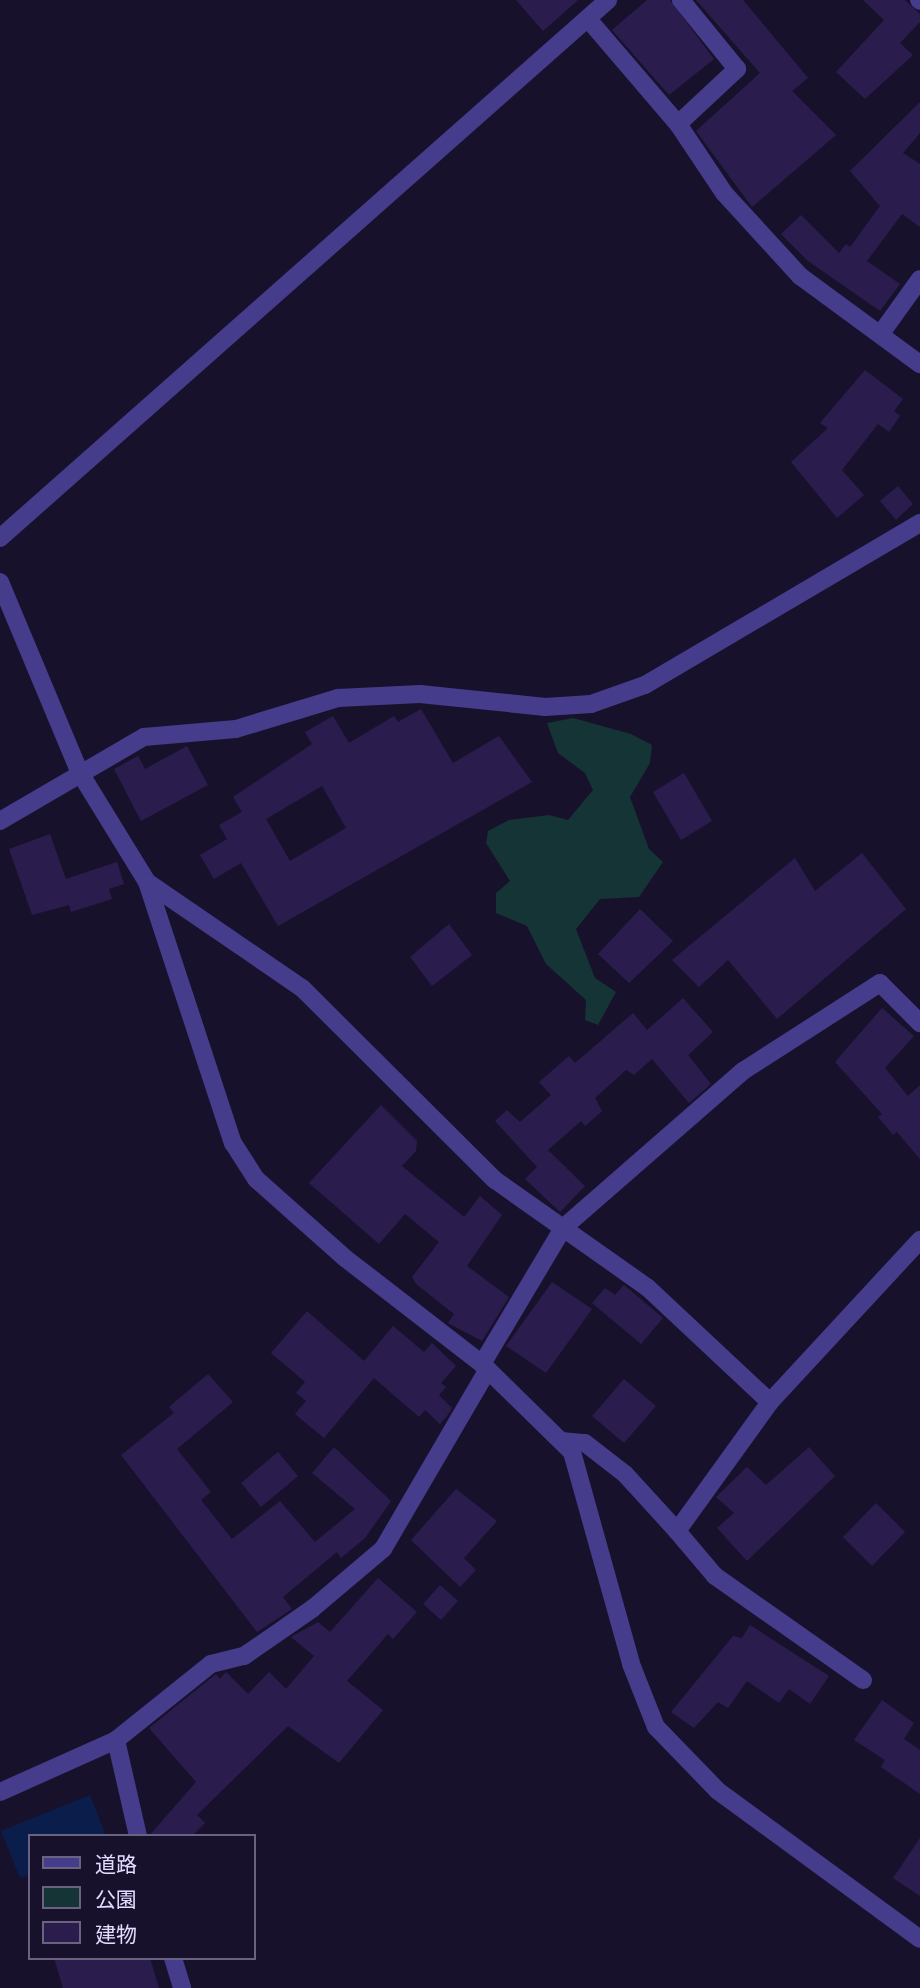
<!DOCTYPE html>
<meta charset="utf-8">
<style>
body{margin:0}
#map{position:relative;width:920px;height:1988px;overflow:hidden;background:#18112c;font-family:Quicksand,"Noto Sans JP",sans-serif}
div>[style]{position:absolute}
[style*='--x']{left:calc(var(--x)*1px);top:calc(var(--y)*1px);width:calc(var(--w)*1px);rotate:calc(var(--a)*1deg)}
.green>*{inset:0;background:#143436}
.water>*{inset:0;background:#0a1d4b}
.building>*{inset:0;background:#2a1d4d}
.minor>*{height:18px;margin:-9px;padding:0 9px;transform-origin:9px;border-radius:9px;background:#453c8b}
span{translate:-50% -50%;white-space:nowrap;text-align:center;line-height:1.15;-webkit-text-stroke:6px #18112c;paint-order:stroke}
.legend{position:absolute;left:28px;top:1834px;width:228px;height:126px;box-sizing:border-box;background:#18112c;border:2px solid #696280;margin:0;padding:9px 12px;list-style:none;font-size:21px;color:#e3dcff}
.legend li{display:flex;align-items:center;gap:14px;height:35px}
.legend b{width:35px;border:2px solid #696280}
</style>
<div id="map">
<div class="green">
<i style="clip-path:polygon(573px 718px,631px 734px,652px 745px,650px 763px,630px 797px,649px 849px,663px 862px,639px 897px,600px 899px,576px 929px,595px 978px,616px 992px,598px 1025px,585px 1020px,586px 1000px,546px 964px,527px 926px,496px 913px,496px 893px,510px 881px,486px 843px,488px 831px,509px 820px,549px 815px,568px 820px,593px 790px,585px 773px,558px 753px,547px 723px)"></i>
</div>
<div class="water">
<i style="clip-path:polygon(90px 1795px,106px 1836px,30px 1836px,30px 1874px,20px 1878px,1px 1831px)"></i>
</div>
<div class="building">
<i style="clip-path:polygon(516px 0,578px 0,543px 31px)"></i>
<i style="clip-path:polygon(647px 0,670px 0,714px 59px,669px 95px,612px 30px)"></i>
<i style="clip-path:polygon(696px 0,743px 0,808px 78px,792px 91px,836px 135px,752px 207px,696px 131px,760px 73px)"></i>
<i style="clip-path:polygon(863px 0,905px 0,920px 14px,920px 22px,900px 43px,913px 55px,865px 99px,836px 72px,884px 20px)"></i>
<i style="clip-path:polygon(920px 102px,920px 133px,903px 153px,920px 164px,920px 227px,902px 214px,867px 261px,900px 284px,880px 311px,808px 261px,781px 234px,801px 215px,839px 253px,846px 244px,850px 247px,880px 206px,850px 171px)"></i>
<i style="clip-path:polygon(865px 370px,903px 399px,894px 411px,900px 416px,889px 432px,878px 424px,842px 470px,864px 495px,837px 518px,791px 462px,828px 428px,820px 423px)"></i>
<i style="clip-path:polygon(898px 486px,913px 504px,896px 520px,880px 501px)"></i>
<i style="clip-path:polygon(evenodd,421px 709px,453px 763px,499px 736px,532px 782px,278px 926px,241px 863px,214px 879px,200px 855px,227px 839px,219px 825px,242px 812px,233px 797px,312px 744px,305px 732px,333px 716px,349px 743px,394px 716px,398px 722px,421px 709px,322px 786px,346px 828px,290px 861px,266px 819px,322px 786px)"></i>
<i style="clip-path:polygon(187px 746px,208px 785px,141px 821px,114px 769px,138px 756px,145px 769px)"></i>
<i style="clip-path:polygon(684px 773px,712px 821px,681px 840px,653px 792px)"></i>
<i style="clip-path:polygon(50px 834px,66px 879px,117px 862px,124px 884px,109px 889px,112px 899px,71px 912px,69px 905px,32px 915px,9px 849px)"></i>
<i style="clip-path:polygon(862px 853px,906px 909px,777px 1019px,728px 960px,699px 987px,672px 960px,795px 858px,815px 891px)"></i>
<i style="clip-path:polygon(640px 909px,673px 941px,629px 983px,598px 954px)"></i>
<i style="clip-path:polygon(449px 924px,472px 955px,432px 986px,410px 957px)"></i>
<i style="clip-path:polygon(683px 998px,713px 1032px,688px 1055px,711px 1084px,689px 1103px,652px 1059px,634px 1075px,626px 1070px,595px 1098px,602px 1111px,585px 1126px,581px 1121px,548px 1150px,585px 1186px,560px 1212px,525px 1179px,537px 1167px,495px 1121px,507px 1110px,520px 1122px,551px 1095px,539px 1082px,569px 1056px,575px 1063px,633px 1013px,647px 1030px)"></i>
<i style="clip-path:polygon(882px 1008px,914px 1036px,885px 1068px,908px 1096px,920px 1085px,920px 1159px,897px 1132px,893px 1135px,878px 1117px,882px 1114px,835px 1062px)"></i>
<i style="clip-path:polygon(381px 1105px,417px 1141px,416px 1151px,402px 1166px,464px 1217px,480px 1196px,502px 1215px,467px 1266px,509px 1297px,482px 1341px,448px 1323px,454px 1314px,416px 1284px,412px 1277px,439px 1242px,405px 1214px,379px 1244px,309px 1183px)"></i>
<i style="clip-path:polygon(552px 1282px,592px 1309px,546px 1373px,506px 1346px)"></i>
<i style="clip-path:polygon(624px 1285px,663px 1318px,641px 1344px,592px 1303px,605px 1288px,615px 1295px)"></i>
<i style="clip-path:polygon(307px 1311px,364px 1361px,393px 1326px,424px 1352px,432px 1343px,456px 1366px,441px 1383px,446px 1387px,439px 1395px,452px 1408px,447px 1416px,440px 1424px,425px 1410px,419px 1417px,374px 1378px,324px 1438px,295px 1414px,306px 1401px,296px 1393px,305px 1382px,271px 1353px)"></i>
<i style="clip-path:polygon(208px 1374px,233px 1402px,177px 1449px,211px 1492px,201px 1500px,232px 1539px,280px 1501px,315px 1542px,355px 1509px,312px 1473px,334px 1447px,391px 1501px,365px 1538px,341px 1558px,337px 1552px,283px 1597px,292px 1609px,257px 1632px,121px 1455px,174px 1413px,169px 1407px)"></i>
<i style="clip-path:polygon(624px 1379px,656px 1406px,624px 1443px,592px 1416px)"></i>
<i style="clip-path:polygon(809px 1447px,835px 1476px,747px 1561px,717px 1528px,734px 1513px,716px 1497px,747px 1467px,766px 1485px)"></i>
<i style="clip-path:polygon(278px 1452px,298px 1476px,261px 1507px,241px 1483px)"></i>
<i style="clip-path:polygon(456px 1489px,497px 1521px,464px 1558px,476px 1570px,460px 1587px,411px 1540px)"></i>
<i style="clip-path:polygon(876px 1503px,905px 1532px,872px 1566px,843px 1537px)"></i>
<i style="clip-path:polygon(378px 1578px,417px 1612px,393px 1639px,388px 1634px,347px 1681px,383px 1710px,339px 1763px,288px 1726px,197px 1815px,205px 1823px,192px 1836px,149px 1836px,196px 1782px,149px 1728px,216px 1674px,220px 1679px,226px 1672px,248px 1694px,269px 1672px,286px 1689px,314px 1656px,291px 1637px,318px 1622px,330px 1632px)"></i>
<i style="clip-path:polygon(440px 1585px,458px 1601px,441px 1620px,423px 1604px)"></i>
<i style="clip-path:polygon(750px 1625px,829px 1676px,810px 1704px,789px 1689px,779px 1703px,747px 1681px,728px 1708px,718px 1702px,694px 1728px,671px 1712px,733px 1636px,742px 1638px)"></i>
<i style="clip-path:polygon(882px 1700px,914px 1723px,904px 1739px,920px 1750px,920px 1794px,881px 1767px,885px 1760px,854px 1740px)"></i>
<i style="clip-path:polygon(920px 1838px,920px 1896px,893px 1878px)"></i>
<i style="clip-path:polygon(54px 1958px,150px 1958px,159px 1988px,63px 1988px)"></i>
</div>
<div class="minor">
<i style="--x:919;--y:0;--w:1;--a:45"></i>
<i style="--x:588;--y:19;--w:138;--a:49.4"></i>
<i style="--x:678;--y:124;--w:83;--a:56.3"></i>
<i style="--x:724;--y:193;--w:113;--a:47.5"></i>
<i style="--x:800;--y:276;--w:149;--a:36.3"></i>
<i style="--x:678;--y:124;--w:81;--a:-43"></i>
<i style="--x:737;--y:69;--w:89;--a:-129.1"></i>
<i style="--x:882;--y:332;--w:65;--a:-54.4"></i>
<i style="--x:0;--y:538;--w:812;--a:-41.5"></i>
<i style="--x:0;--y:582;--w:207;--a:67.3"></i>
<i style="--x:80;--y:773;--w:128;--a:58.4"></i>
<i style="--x:147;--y:882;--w:275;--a:71.8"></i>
<i style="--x:233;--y:1143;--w:43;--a:57.4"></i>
<i style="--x:256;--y:1179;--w:119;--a:41.6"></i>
<i style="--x:345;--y:1258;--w:173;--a:37.7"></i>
<i style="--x:482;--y:1364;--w:126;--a:44.4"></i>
<i style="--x:572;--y:1452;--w:220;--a:74.4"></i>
<i style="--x:631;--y:1664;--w:68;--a:68.4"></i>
<i style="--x:656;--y:1727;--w:89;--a:45.9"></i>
<i style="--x:718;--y:1791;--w:250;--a:36.2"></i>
<i style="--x:0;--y:821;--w:167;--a:-30.3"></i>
<i style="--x:144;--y:737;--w:92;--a:-5"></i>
<i style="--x:236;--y:729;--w:107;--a:-16.9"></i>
<i style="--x:338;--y:698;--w:82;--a:-2.8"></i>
<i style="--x:420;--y:694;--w:126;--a:5.9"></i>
<i style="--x:545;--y:707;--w:46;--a:-3.7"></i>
<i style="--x:591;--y:704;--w:57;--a:-19.4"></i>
<i style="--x:645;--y:685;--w:319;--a:-30.5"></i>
<i style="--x:147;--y:882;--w:188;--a:34.4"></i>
<i style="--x:302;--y:988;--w:272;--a:44.9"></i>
<i style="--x:495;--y:1180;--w:187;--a:35.2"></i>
<i style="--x:648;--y:1288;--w:167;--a:43.1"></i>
<i style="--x:482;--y:1364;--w:158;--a:-59.2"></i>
<i style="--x:563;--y:1228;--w:239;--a:-41.1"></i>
<i style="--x:743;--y:1071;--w:163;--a:-32.7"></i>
<i style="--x:880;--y:983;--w:57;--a:45"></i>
<i style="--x:561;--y:1441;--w:24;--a:5"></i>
<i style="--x:585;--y:1443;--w:51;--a:37.8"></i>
<i style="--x:625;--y:1474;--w:77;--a:47.6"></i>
<i style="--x:863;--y:1680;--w:181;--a:-144.9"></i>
<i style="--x:715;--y:1576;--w:59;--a:-130.2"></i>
<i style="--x:677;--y:1531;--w:159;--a:-54.2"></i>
<i style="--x:770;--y:1402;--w:221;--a:-47.2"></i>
<i style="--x:116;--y:1740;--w:98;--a:77.1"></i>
<i style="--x:0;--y:1792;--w:127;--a:-24.1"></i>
<i style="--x:116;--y:1740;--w:122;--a:-38.7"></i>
<i style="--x:211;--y:1664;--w:34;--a:-14"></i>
<i style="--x:244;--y:1656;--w:83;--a:-34.7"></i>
<i style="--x:312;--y:1609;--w:93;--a:-40.2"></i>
<i style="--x:383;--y:1549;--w:208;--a:-59.7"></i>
<i style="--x:173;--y:1958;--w:31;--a:73"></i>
</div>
<ul class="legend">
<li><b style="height:9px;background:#453c8b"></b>道路</li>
<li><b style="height:19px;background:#143436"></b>公園</li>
<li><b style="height:19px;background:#2a1d4d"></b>建物</li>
</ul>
</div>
